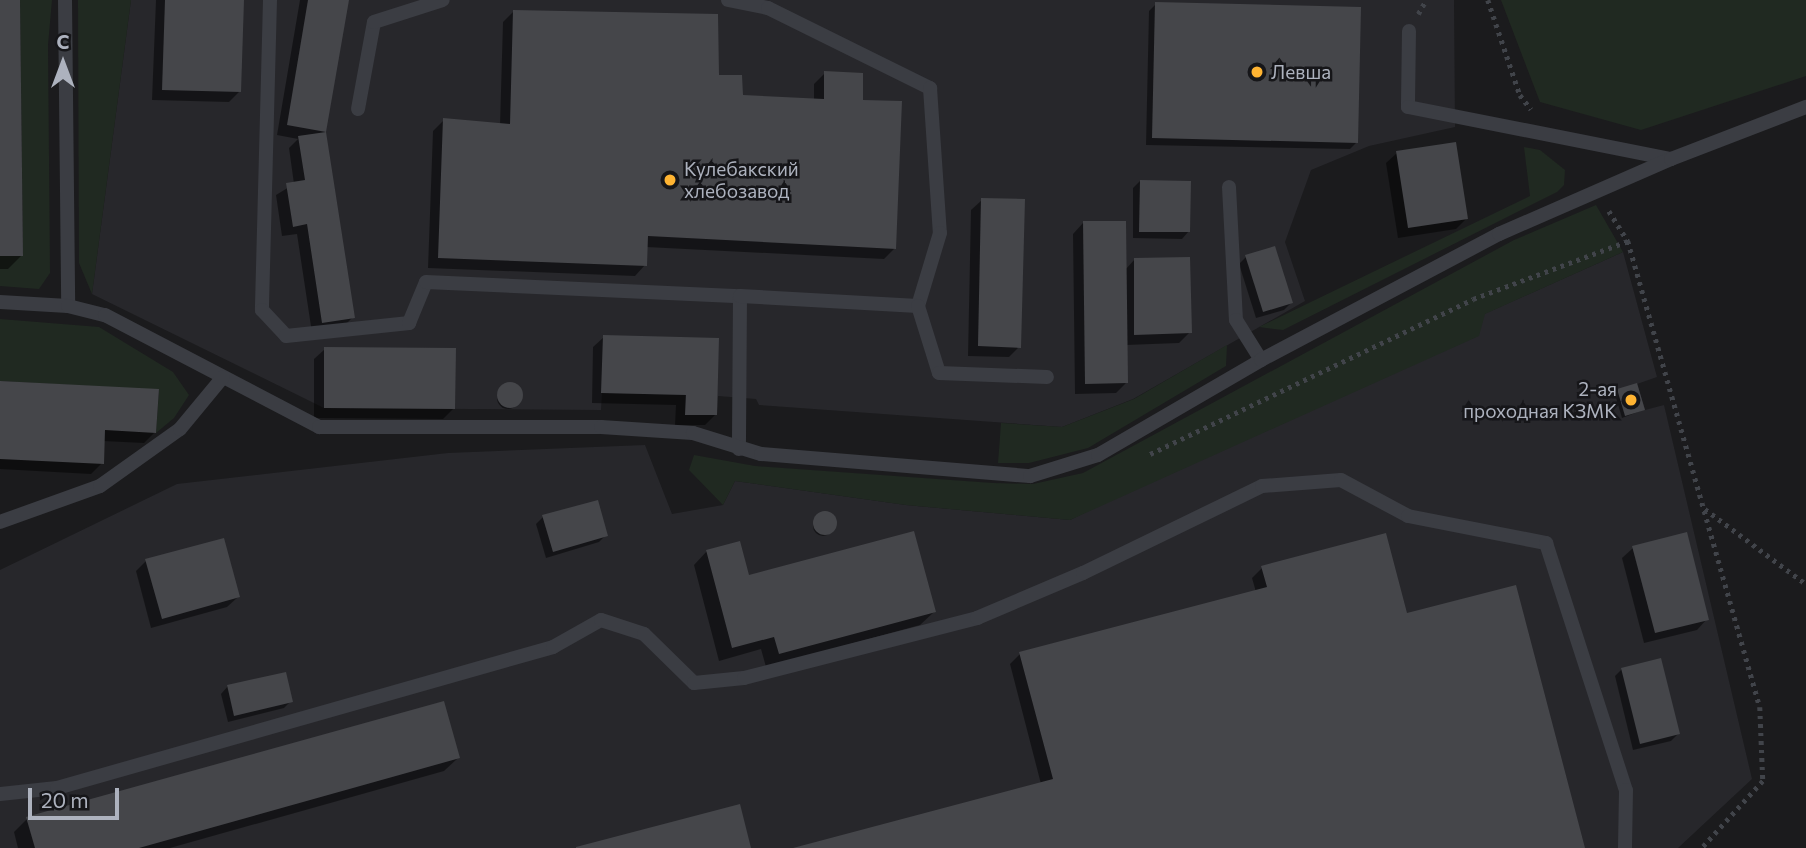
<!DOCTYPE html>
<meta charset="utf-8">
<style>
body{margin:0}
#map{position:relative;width:1806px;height:848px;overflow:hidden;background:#1b1b1d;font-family:Commissioner,sans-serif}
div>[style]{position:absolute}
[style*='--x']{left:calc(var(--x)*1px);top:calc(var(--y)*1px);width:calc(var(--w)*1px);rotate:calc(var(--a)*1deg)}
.built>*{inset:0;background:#27272b}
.green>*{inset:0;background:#202921}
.shadow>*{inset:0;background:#0007}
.round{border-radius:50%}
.building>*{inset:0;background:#45464a}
.path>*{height:4.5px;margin-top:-2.25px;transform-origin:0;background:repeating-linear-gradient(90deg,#41444a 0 3.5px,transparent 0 8.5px)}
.service>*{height:14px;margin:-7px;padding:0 7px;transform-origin:7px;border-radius:7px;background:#3b3d43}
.dots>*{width:19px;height:19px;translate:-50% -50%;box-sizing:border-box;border:4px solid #161619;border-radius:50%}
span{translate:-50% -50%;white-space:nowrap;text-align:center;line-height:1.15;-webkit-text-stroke:5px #161619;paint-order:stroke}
.poi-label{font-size:19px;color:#adb2be}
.left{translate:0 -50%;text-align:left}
.right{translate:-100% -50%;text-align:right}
.north{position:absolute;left:28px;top:28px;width:70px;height:70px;-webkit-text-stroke:5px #161619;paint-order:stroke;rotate:0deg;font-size:19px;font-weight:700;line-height:28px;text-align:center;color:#adb2be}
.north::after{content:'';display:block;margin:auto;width:24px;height:32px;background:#adb2be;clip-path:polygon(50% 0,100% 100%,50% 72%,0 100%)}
.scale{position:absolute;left:28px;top:788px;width:91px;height:32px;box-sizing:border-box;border:4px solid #adb2be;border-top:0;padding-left:9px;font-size:21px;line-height:24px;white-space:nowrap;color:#adb2be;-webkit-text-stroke:5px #161619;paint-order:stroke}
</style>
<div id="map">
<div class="built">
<i style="clip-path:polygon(131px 0,1454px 0,1455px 127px,1369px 146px,1311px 170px,1285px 242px,1305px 301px,1133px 399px,1062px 427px,759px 405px,756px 399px,718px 396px,717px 415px,685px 415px,685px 395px,602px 393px,601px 410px,324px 408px,92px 294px)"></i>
<i style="clip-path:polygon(1623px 252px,1657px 377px,1637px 384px,1645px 410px,1664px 405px,1752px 779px,1678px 848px,0 848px,0 570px,177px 484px,448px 453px,645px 445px,672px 514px,723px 505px,735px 481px,906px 505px,1070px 520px,1484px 314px)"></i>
</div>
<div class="green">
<i style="clip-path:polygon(20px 0,52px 0,48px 45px,50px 273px,39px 289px,0 286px,0 256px,23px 255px)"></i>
<i style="clip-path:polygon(78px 0,131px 0,92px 294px,79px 263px)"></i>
<i style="clip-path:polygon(1501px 0,1806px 0,1806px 76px,1641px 130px,1540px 102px)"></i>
<i style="clip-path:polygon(1524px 147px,1540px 150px,1565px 170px,1564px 185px,1557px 192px,1283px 330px,1259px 327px,1530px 196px)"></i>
<i style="clip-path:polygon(1596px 205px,1623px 252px,1485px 314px,1479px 336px,1070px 520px,906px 505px,735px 481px,723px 505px,689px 470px,694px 455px,755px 466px,993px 483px,1033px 484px,1083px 473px,1514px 240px)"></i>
<i style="clip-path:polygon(0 319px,99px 327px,173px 372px,189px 395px,174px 418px,156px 433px,159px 390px,0 381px)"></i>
<i style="clip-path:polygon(1227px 345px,1226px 366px,1088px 448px,1029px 463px,998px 463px,1001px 423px,1062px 427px,1134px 399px)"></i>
</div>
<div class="shadow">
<i style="clip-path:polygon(0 0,19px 0,22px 255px,8px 269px,0 269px)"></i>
<i style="clip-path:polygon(156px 0,242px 0,239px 92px,229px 102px,152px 100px)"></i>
<i style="clip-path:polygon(300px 0,347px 0,325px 132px,353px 317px,342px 328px,312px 333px,297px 234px,282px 236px,276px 195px,294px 184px,289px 148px,298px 139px,277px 135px)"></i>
<i style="clip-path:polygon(1156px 4px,1357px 142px,1350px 149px,1146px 145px,1149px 11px)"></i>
<i style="clip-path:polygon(514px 11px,717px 77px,741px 97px,814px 101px,814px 84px,825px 73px,895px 248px,884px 259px,646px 247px,645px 265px,635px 276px,428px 268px,433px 131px,444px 120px,500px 125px,503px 22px)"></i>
<i style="clip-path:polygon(1397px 153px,1467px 218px,1456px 229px,1398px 238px,1386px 163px)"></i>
<i style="clip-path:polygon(1140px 181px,1189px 231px,1182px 239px,1133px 238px,1133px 188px)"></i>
<i style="clip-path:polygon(982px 200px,1019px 347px,1009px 357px,968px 356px,971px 210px)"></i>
<i style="clip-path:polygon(1083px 223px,1125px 270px,1135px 259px,1190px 332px,1179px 343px,1126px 345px,1126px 383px,1116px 393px,1075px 394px,1073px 234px)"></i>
<i style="clip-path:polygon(1246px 257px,1291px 303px,1284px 310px,1256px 318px,1239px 264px)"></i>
<i style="clip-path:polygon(604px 337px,715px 415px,705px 425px,675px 425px,676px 405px,592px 403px,593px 347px)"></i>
<i style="clip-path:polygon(325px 349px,454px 408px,443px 419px,314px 418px,314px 359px)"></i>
<i style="clip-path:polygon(0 383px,155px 432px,144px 443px,103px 441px,102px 463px,91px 474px,0 469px)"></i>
<i class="round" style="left:497px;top:387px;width:22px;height:22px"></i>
<i style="clip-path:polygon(1618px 391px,1643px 410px,1622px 418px,1615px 394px)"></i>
<i class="round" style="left:813px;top:516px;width:20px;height:20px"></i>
<i style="clip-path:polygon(543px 517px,606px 535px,599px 542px,546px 558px,536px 524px)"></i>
<i style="clip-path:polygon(1633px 548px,1707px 619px,1697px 630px,1644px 643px,1622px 558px)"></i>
<i style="clip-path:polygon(707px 551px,748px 577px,934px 612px,920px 625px,766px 667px,761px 649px,719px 661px,694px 565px)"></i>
<i style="clip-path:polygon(146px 561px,238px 597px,227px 607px,151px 628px,136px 571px)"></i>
<i style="clip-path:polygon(1262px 568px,1406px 616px,1583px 848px,796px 848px,1041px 784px,1010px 664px,1020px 654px,1256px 592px,1252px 578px)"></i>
<i style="clip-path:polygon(1622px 669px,1678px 734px,1671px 741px,1633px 750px,1615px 676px)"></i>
<i style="clip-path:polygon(228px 686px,291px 701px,284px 708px,228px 722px,221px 694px)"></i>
<i style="clip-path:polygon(458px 758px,444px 771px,170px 848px,18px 848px,14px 832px,27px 819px)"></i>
</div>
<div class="building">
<i style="clip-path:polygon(0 0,20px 0,23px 256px,0 256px)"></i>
<i style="clip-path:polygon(165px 0,244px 0,241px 92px,162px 90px)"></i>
<i style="clip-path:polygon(308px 0,349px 0,326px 132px,287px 125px)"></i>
<i style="clip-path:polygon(1155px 2px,1361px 7px,1358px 143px,1152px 138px)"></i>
<i style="clip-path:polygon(513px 10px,718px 14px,719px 75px,742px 75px,743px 95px,824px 99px,824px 71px,863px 73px,863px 100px,902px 101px,896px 249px,648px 236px,647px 266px,438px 258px,443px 118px,510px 124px)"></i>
<i style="clip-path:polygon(326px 132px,355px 318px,322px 323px,307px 224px,293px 227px,286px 183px,305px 180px,298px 136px)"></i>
<i style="clip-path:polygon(1456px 142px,1468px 219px,1408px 228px,1396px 151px)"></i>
<i style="clip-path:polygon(1140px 180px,1191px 181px,1190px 232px,1139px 232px)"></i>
<i style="clip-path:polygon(981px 198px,1025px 199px,1021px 348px,978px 346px)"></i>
<i style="clip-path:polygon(1083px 221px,1126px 221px,1128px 383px,1085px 384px)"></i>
<i style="clip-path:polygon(1275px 246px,1293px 303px,1263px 312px,1245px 255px)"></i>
<i style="clip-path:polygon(1190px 257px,1192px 333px,1134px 335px,1134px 258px)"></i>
<i style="clip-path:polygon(603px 335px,719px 338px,717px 415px,685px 415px,686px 395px,601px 393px)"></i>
<i style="clip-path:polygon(324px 347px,456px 348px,455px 409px,324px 408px)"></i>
<i style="clip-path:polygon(0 381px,159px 389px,156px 433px,105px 430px,104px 464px,0 459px)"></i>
<i class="round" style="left:497px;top:382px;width:26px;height:26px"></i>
<i style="clip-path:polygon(1637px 383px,1645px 410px,1625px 416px,1617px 389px)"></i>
<i style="clip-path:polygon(598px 500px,608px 536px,553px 552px,542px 515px)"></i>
<i class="round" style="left:813px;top:511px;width:24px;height:24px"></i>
<i style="clip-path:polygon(914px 531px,936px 612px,779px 654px,774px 637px,732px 648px,706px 550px,740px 541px,749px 575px)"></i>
<i style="clip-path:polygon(1687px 532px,1709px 620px,1655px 633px,1632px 546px)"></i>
<i style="clip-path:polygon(1386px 533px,1407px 613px,1516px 585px,1585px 848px,793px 848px,1053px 779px,1019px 652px,1267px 587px,1261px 566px)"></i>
<i style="clip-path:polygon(224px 538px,240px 597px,162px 619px,145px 559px)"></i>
<i style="clip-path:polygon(1661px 658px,1680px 734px,1640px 744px,1621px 668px)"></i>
<i style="clip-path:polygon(286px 672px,293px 702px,234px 716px,227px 685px)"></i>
<i style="clip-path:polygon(444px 701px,460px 758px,139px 848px,35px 848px,26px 817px)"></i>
<i style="clip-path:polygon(740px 804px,751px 848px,576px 848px,576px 847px)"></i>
</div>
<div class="path">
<i style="--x:1488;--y:0;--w:100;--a:71.4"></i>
<i style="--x:1520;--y:95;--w:18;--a:52"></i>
<i style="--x:1418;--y:14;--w:16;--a:-60"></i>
<i style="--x:1609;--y:211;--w:36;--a:58"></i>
<i style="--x:1628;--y:241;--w:484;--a:74.2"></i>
<i style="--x:1760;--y:707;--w:74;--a:87.7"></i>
<i style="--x:1763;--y:781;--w:91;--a:132.3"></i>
<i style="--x:1150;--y:454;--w:358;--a:-25.6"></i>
<i style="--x:1473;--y:299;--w:165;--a:-20.5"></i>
<i style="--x:1705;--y:509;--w:126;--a:36.6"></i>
</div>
<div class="service">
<i style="--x:65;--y:0;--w:306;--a:89.4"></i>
<i style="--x:270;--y:0;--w:310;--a:91.5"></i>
<i style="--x:262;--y:310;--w:35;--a:47"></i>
<i style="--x:286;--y:336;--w:124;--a:-6"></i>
<i style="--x:409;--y:323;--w:44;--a:-67.5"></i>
<i style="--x:426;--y:282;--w:314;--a:2.6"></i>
<i style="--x:740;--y:296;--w:153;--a:90.4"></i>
<i style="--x:728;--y:0;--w:41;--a:11.3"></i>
<i style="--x:768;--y:8;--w:181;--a:26.3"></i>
<i style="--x:930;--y:88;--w:145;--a:86.1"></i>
<i style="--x:940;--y:233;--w:76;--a:106.8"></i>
<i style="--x:1409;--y:31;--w:76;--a:90.8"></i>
<i style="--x:1408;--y:107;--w:268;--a:11.2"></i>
<i style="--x:358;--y:109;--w:88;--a:-79.6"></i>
<i style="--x:374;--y:22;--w:72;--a:-17.7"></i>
<i style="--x:1229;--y:187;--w:133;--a:87"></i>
<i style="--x:1236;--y:320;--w:47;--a:58"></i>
<i style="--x:740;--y:296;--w:178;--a:3.2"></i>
<i style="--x:918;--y:306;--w:70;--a:72.6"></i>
<i style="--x:939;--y:373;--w:108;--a:2.1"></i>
<i style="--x:0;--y:302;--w:68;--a:3.4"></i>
<i style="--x:68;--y:306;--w:38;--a:14"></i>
<i style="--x:105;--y:315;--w:242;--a:27.6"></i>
<i style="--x:319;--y:427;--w:282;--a:0"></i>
<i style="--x:601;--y:427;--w:92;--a:3.7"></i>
<i style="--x:693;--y:433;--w:71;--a:17.2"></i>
<i style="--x:761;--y:454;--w:270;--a:4.7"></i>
<i style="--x:1030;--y:476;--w:71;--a:-17.2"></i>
<i style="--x:1098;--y:455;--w:189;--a:-30.2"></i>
<i style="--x:1261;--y:360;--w:269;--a:-27.9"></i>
<i style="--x:1499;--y:234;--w:188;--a:-23.6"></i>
<i style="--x:1671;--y:159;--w:145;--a:-21.1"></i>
<i style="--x:0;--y:522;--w:106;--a:-19.8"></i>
<i style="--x:100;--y:486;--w:98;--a:-35.5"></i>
<i style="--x:180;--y:429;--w:67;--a:-50.4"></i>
<i style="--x:0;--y:794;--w:57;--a:-6"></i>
<i style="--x:57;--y:788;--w:516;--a:-15.87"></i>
<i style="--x:553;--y:647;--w:55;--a:-29.4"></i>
<i style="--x:601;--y:620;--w:45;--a:18"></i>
<i style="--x:644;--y:634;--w:70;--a:44.4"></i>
<i style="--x:694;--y:683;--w:50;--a:-5.7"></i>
<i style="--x:744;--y:678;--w:241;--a:-14.4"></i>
<i style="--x:977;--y:618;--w:115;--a:-23"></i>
<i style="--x:1083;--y:573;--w:199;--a:-25.9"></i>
<i style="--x:1262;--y:486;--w:79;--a:-4.3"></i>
<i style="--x:1341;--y:480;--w:76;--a:28.2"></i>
<i style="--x:1408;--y:516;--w:141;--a:11.1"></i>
<i style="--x:1546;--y:543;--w:260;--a:72.1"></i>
<i style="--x:1626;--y:790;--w:58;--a:91"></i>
</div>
<div class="dots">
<i style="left:1257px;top:72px;background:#ffb432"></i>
<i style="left:670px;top:180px;background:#ffb432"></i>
<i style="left:1631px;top:400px;background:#ffb432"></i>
</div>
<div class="poi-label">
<span class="left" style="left:1271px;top:72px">Левша</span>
<span class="left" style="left:684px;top:180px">Кулебакский<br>хлебозавод</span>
<span class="right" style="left:1617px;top:400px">2-ая<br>проходная КЗМК</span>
</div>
<div class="north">С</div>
<div class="scale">20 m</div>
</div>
